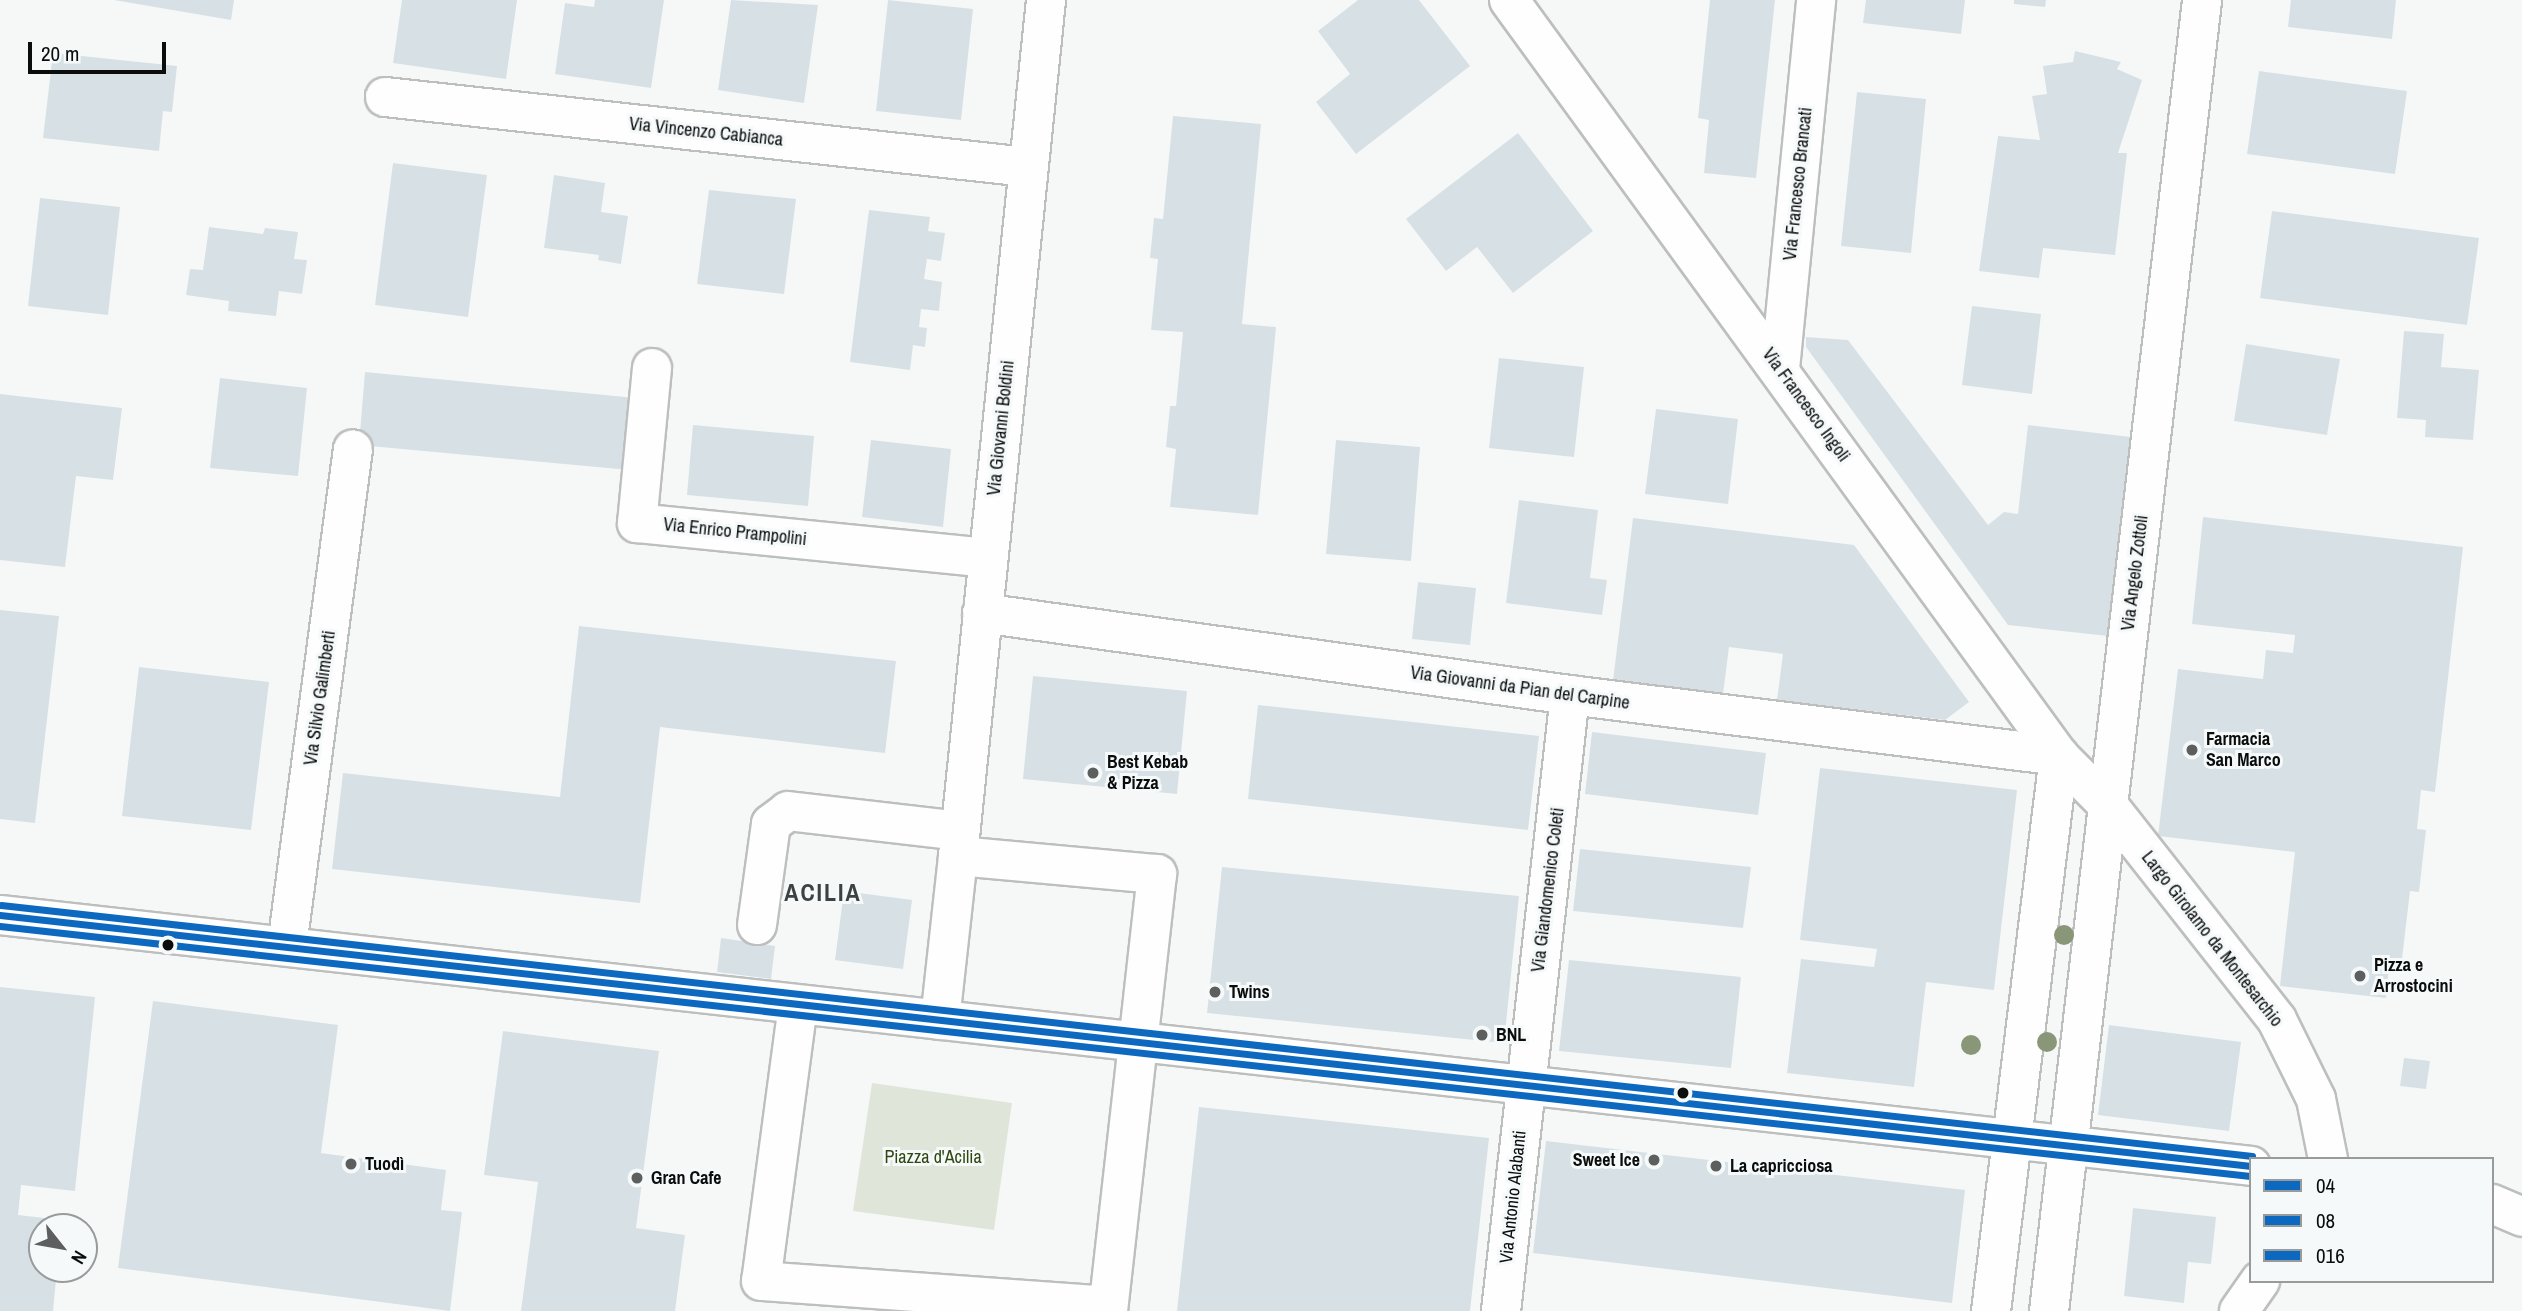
<!DOCTYPE html>
<meta charset="utf-8">
<style>
body{margin:0}
#map{position:relative;width:2522px;height:1311px;overflow:hidden;background:#f6f8f8;font-family:"Archivo Narrow",sans-serif}
div>[style]{position:absolute}
[style*='--x']{left:calc(var(--x)*1px);top:calc(var(--y)*1px);width:calc(var(--w)*1px);rotate:calc(var(--a)*1deg)}
.green>*{inset:0;background:#dfe6d9}
.building>*{inset:0;background:#d7e1e5}
.roads{filter:drop-shadow(2px 0 #bdbfbe) drop-shadow(-2px 0 #bdbfbe) drop-shadow(0 2px #bdbfbe) drop-shadow(0 -2px #bdbfbe)}
.minor>*{height:38px;margin:-19px;padding:0 19px;transform-origin:19px;border-radius:19px;background:#fefefe}
.bus-1>*{height:7px;margin:-3.5px;padding:0 3.5px;transform-origin:3.5px;border-radius:3.5px;background:#0c69bf}
.bus-2>*{height:7px;margin:-3.5px;padding:0 3.5px;transform-origin:3.5px;border-radius:3.5px;background:#0c69bf}
.bus-3>*{height:7px;margin:-3.5px;padding:0 3.5px;transform-origin:3.5px;border-radius:3.5px;background:#0c69bf}
.trees>*{width:20px;height:20px;margin:-10px;border-radius:50%;background:#899778}
.dots>*{width:19px;height:19px;translate:-50% -50%;box-sizing:border-box;border:4px solid #f5f9f9;border-radius:50%}
span{translate:-50% -50%;white-space:nowrap;text-align:center;line-height:1.15;-webkit-text-stroke:6px #f5f9f9;paint-order:stroke}
.street-label{font-size:18px;color:#0b0d0d}
.poi-label{font-size:18px;color:#0b0d0d;font-weight:700}
.left{translate:0 -50%;text-align:left}
.right{translate:-100% -50%;text-align:right}
.park-label{font-size:18px;color:#30470f}
.district-label{font-size:24px;color:#3e4141;font-weight:700;letter-spacing:2px}
.legend{position:absolute;left:2249px;top:1157px;width:245px;height:126px;box-sizing:border-box;background:#f5f9f9;border:2px solid #979b9b;margin:0;padding:9px 12px;list-style:none;font-size:21px;color:#0b0d0d}
.legend li{display:flex;align-items:center;gap:14px;height:35px}
.legend b{width:35px;border:2px solid #979b9b}
.north{position:absolute;left:28px;top:1213px;width:70px;height:70px;box-sizing:border-box;background:#f5f9f9;border:2px solid #979b9b;border-radius:50%;rotate:121deg;font-size:19px;font-weight:700;line-height:28px;text-align:center;color:#0b0d0d}
.north::after{content:'';display:block;margin:auto;width:24px;height:32px;background:#5d5f5f;clip-path:polygon(50% 0,100% 100%,50% 72%,0 100%)}
.scale{position:absolute;left:28px;top:42px;width:138px;height:32px;box-sizing:border-box;border:4px solid #0b0d0d;border-top:0;padding-left:9px;font-size:21px;line-height:24px;white-space:nowrap;color:#0b0d0d;-webkit-text-stroke:5px #f5f9f9;paint-order:stroke}
</style>
<div id="map">
<div class="green">
<i style="clip-path:polygon(872px 1083px,1012px 1103px,994px 1230px,853px 1211px)"></i>
</div>
<div class="building">
<i style="clip-path:polygon(114px 0,234px 0,231px 20px)"></i>
<i style="clip-path:polygon(402px 0,517px 0,506px 79px,393px 63px)"></i>
<i style="clip-path:polygon(595px 0,664px 0,651px 88px,555px 74px,565px 3px,594px 7px)"></i>
<i style="clip-path:polygon(731px 0,818px 5px,804px 103px,718px 90px)"></i>
<i style="clip-path:polygon(888px 0,973px 9px,961px 120px,876px 111px)"></i>
<i style="clip-path:polygon(1358px 0,1419px 0,1470px 66px,1356px 154px,1316px 102px,1350px 74px,1318px 31px)"></i>
<i style="clip-path:polygon(1710px 0,1775px 0,1756px 178px,1704px 173px,1709px 120px,1698px 118px)"></i>
<i style="clip-path:polygon(1866px 0,1965px 0,1961px 34px,1863px 23px)"></i>
<i style="clip-path:polygon(2014px 0,2046px 0,2045px 7px,2014px 4px)"></i>
<i style="clip-path:polygon(2291px 0,2396px 0,2392px 39px,2288px 27px)"></i>
<i style="clip-path:polygon(2075px 51px,2121px 62px,2117px 69px,2142px 80px,2118px 153px,2127px 153px,2115px 255px,2043px 248px,2039px 278px,1979px 271px,1998px 136px,2040px 140px,2032px 96px,2047px 94px,2043px 66px,2073px 62px)"></i>
<i style="clip-path:polygon(53px 53px,177px 66px,172px 112px,163px 111px,159px 151px,43px 138px)"></i>
<i style="clip-path:polygon(2259px 71px,2407px 91px,2395px 174px,2247px 154px)"></i>
<i style="clip-path:polygon(1857px 92px,1926px 99px,1911px 253px,1841px 246px)"></i>
<i style="clip-path:polygon(1173px 116px,1261px 124px,1242px 324px,1276px 327px,1258px 515px,1170px 507px,1176px 449px,1166px 447px,1170px 406px,1176px 406px,1183px 332px,1151px 330px,1158px 259px,1150px 258px,1154px 218px,1163px 219px)"></i>
<i style="clip-path:polygon(1518px 133px,1593px 231px,1513px 293px,1477px 247px,1446px 271px,1406px 219px)"></i>
<i style="clip-path:polygon(393px 163px,487px 175px,468px 317px,375px 305px)"></i>
<i style="clip-path:polygon(554px 175px,605px 183px,601px 212px,628px 216px,621px 264px,598px 260px,599px 255px,544px 248px)"></i>
<i style="clip-path:polygon(709px 190px,796px 199px,784px 294px,697px 284px)"></i>
<i style="clip-path:polygon(40px 198px,120px 207px,108px 315px,28px 306px)"></i>
<i style="clip-path:polygon(869px 210px,930px 217px,928px 231px,945px 233px,941px 261px,927px 259px,924px 279px,942px 282px,939px 311px,921px 309px,919px 327px,927px 328px,925px 347px,913px 345px,910px 370px,850px 362px)"></i>
<i style="clip-path:polygon(2272px 211px,2479px 238px,2467px 325px,2260px 298px)"></i>
<i style="clip-path:polygon(209px 227px,263px 234px,265px 228px,298px 232px,294px 259px,307px 260px,302px 294px,279px 291px,276px 316px,228px 311px,229px 301px,186px 295px,190px 269px,203px 270px)"></i>
<i style="clip-path:polygon(1972px 306px,2041px 314px,2032px 394px,1962px 385px)"></i>
<i style="clip-path:polygon(2404px 331px,2444px 334px,2441px 367px,2479px 370px,2473px 440px,2425px 437px,2426px 420px,2397px 418px)"></i>
<i style="clip-path:polygon(1806px 337px,1848px 340px,1988px 525px,2004px 512px,2018px 514px,2028px 425px,2131px 437px,2108px 636px,2008px 625px,1806px 347px)"></i>
<i style="clip-path:polygon(2246px 344px,2340px 359px,2327px 435px,2234px 421px)"></i>
<i style="clip-path:polygon(1499px 358px,1584px 367px,1574px 457px,1489px 448px)"></i>
<i style="clip-path:polygon(365px 372px,636px 398px,629px 470px,359px 445px)"></i>
<i style="clip-path:polygon(220px 378px,307px 388px,298px 476px,210px 468px)"></i>
<i style="clip-path:polygon(0 394px,122px 408px,113px 480px,76px 476px,65px 567px,0 560px)"></i>
<i style="clip-path:polygon(1656px 409px,1738px 419px,1728px 504px,1645px 494px)"></i>
<i style="clip-path:polygon(693px 425px,814px 436px,808px 506px,687px 495px)"></i>
<i style="clip-path:polygon(871px 440px,951px 449px,943px 527px,862px 517px)"></i>
<i style="clip-path:polygon(1336px 440px,1420px 447px,1411px 561px,1326px 554px)"></i>
<i style="clip-path:polygon(1519px 500px,1598px 510px,1590px 578px,1607px 580px,1602px 615px,1506px 603px)"></i>
<i style="clip-path:polygon(2203px 517px,2463px 547px,2435px 792px,2421px 790px,2417px 829px,2426px 830px,2419px 892px,2410px 891px,2402px 959px,2390px 958px,2386px 998px,2280px 986px,2295px 852px,2158px 836px,2178px 669px,2263px 679px,2266px 650px,2293px 653px,2295px 635px,2192px 624px)"></i>
<i style="clip-path:polygon(1633px 518px,1854px 545px,1969px 702px,1945px 720px,1777px 700px,1783px 654px,1729px 647px,1723px 694px,1613px 681px)"></i>
<i style="clip-path:polygon(1418px 582px,1476px 588px,1470px 645px,1412px 639px)"></i>
<i style="clip-path:polygon(0 610px,59px 616px,35px 823px,0 819px)"></i>
<i style="clip-path:polygon(579px 626px,896px 661px,885px 753px,660px 727px,640px 903px,332px 869px,343px 773px,560px 797px)"></i>
<i style="clip-path:polygon(139px 667px,269px 682px,251px 830px,122px 816px)"></i>
<i style="clip-path:polygon(1033px 676px,1187px 691px,1177px 794px,1023px 779px)"></i>
<i style="clip-path:polygon(1258px 705px,1539px 736px,1528px 830px,1248px 799px)"></i>
<i style="clip-path:polygon(1592px 732px,1766px 753px,1758px 815px,1585px 794px)"></i>
<i style="clip-path:polygon(1820px 768px,2017px 790px,1994px 990px,1926px 982px,1914px 1087px,1787px 1073px,1801px 959px,1874px 967px,1877px 949px,1800px 940px)"></i>
<i style="clip-path:polygon(1580px 849px,1751px 867px,1743px 928px,1573px 911px)"></i>
<i style="clip-path:polygon(1222px 867px,1519px 896px,1504px 1043px,1207px 1013px)"></i>
<i style="clip-path:polygon(844px 891px,912px 900px,903px 969px,835px 960px)"></i>
<i style="clip-path:polygon(721px 938px,775px 946px,771px 979px,717px 972px)"></i>
<i style="clip-path:polygon(1569px 960px,1741px 977px,1731px 1068px,1559px 1051px)"></i>
<i style="clip-path:polygon(0 987px,95px 997px,75px 1191px,21px 1185px,18px 1215px,62px 1220px,61px 1227px,42px 1227px,42px 1269px,57px 1269px,53px 1311px,0 1311px)"></i>
<i style="clip-path:polygon(153px 1001px,338px 1025px,321px 1153px,446px 1170px,441px 1210px,462px 1212px,450px 1311px,118px 1268px)"></i>
<i style="clip-path:polygon(2109px 1025px,2241px 1042px,2229px 1131px,2098px 1115px)"></i>
<i style="clip-path:polygon(503px 1031px,659px 1051px,636px 1228px,685px 1235px,675px 1311px,521px 1311px,538px 1182px,484px 1175px)"></i>
<i style="clip-path:polygon(2404px 1058px,2430px 1061px,2426px 1089px,2400px 1086px)"></i>
<i style="clip-path:polygon(1199px 1107px,1489px 1138px,1470px 1311px,1177px 1311px)"></i>
<i style="clip-path:polygon(1546px 1141px,1965px 1190px,1952px 1303px,1533px 1253px)"></i>
<i style="clip-path:polygon(2133px 1208px,2216px 1217px,2211px 1264px,2188px 1262px,2184px 1303px,2124px 1296px)"></i>
</div>
<div class="roads">
<div class="minor">
<i style="--x:1509;--y:0;--w:935;--a:53.96"></i>
<i style="--x:2059;--y:756;--w:69;--a:45"></i>
<i style="--x:2108;--y:805;--w:273;--a:51.8"></i>
<i style="--x:2277;--y:1020;--w:88;--a:63.7"></i>
<i style="--x:2316;--y:1099;--w:61;--a:78.7"></i>
<i style="--x:385;--y:97;--w:646;--a:6.22"></i>
<i style="--x:652;--y:368;--w:156;--a:95.5"></i>
<i style="--x:637;--y:523;--w:353;--a:5.7"></i>
<i style="--x:1780;--y:369;--w:371;--a:-84.4"></i>
<i style="--x:982;--y:613;--w:594;--a:7.94"></i>
<i style="--x:1570;--y:695;--w:493;--a:7.1"></i>
<i style="--x:958;--y:856;--w:861;--a:-84.13"></i>
<i style="--x:0;--y:915;--w:2265;--a:6.36"></i>
<i style="--x:757;--y:925;--w:102;--a:-82.1"></i>
<i style="--x:771;--y:824;--w:21;--a:-37"></i>
<i style="--x:788;--y:811;--w:173;--a:6.6"></i>
<i style="--x:287;--y:946;--w:501;--a:-82.44"></i>
<i style="--x:798;--y:1005;--w:278;--a:97.6"></i>
<i style="--x:761;--y:1281;--w:348;--a:4.1"></i>
<i style="--x:940;--y:1020;--w:165;--a:-83.7"></i>
<i style="--x:958;--y:856;--w:200;--a:5.2"></i>
<i style="--x:1157;--y:874;--w:440;--a:96.4"></i>
<i style="--x:2492;--y:1204;--w:33;--a:23"></i>
<i style="--x:1501;--y:1311;--w:620;--a:-83.61"></i>
<i style="--x:1991;--y:1311;--w:559;--a:-83.01"></i>
<i style="--x:2049;--y:1311;--w:1320;--a:-83.34"></i>
<i style="--x:2239;--y:1311;--w:37;--a:-55"></i>
</div>
</div>
<div class="bus-1">
<i style="--x:0;--y:915;--w:2265;--a:6.36"></i>
</div>
<div class="bus-2">
<i style="--x:0;--y:926;--w:2264;--a:6.34"></i>
</div>
<div class="bus-3">
<i style="--x:1;--y:905;--w:2265;--a:6.36"></i>
</div>
<div class="trees">
<i style="left:2064px;top:935px"></i>
<i style="left:2047px;top:1042px"></i>
<i style="left:1971px;top:1045px"></i>
</div>
<div class="dots">
<i style="left:2192px;top:750px;background:#5d5f5f"></i>
<i style="left:1093px;top:773px;background:#5d5f5f"></i>
<i style="left:168px;top:945px;background:#0b0d0d"></i>
<i style="left:2360px;top:976px;background:#5d5f5f"></i>
<i style="left:1215px;top:992px;background:#5d5f5f"></i>
<i style="left:1482px;top:1035px;background:#5d5f5f"></i>
<i style="left:1683px;top:1093px;background:#0b0d0d"></i>
<i style="left:1654px;top:1160px;background:#5d5f5f"></i>
<i style="left:351px;top:1164px;background:#5d5f5f"></i>
<i style="left:1716px;top:1166px;background:#5d5f5f"></i>
<i style="left:637px;top:1178px;background:#5d5f5f"></i>
</div>
<div class="street-label">
<span style="left:706px;top:132px;rotate:6deg">Via Vincenzo Cabianca</span>
<span style="left:1798px;top:184px;rotate:-84deg">Via Francesco Brancati</span>
<span style="left:1806px;top:405px;rotate:54deg">Via Francesco Ingoli</span>
<span style="left:1001px;top:428px;rotate:-84deg">Via Giovanni Boldini</span>
<span style="left:735px;top:532px;rotate:6deg">Via Enrico Prampolini</span>
<span style="left:2135px;top:573px;rotate:-83deg">Via Angelo Zottoli</span>
<span style="left:1520px;top:688px;rotate:8deg">Via Giovanni da Pian del Carpine</span>
<span style="left:320px;top:698px;rotate:-82deg">Via Silvio Galimberti</span>
<span style="left:1548px;top:890px;rotate:-83deg">Via Giandomenico Coleti</span>
<span style="left:2212px;top:939px;rotate:52deg">Largo Girolamo da Montesarchio</span>
<span style="left:1513px;top:1197px;rotate:-84deg">Via Antonio Alabanti</span>
</div>
<div class="poi-label">
<span class="left" style="left:2206px;top:750px">Farmacia<br>San Marco</span>
<span class="left" style="left:1107px;top:773px">Best Kebab<br>&amp; Pizza</span>
<span class="left" style="left:2374px;top:976px">Pizza e<br>Arrostocini</span>
<span class="left" style="left:1229px;top:992px">Twins</span>
<span class="left" style="left:1496px;top:1035px">BNL</span>
<span class="right" style="left:1640px;top:1160px">Sweet Ice</span>
<span class="left" style="left:365px;top:1164px">Tuodì</span>
<span class="left" style="left:1730px;top:1166px">La capricciosa</span>
<span class="left" style="left:651px;top:1178px">Gran Cafe</span>
</div>
<div class="park-label">
<span style="left:933px;top:1157px">Piazza d'Acilia</span>
</div>
<div class="district-label">
<span style="left:823px;top:893px">ACILIA</span>
</div>
<ul class="legend">
<li><b style="height:9px;background:#0c69bf"></b>04</li>
<li><b style="height:9px;background:#0c69bf"></b>08</li>
<li><b style="height:9px;background:#0c69bf"></b>016</li>
</ul>
<div class="north">N</div>
<div class="scale">20 m</div>
</div>
